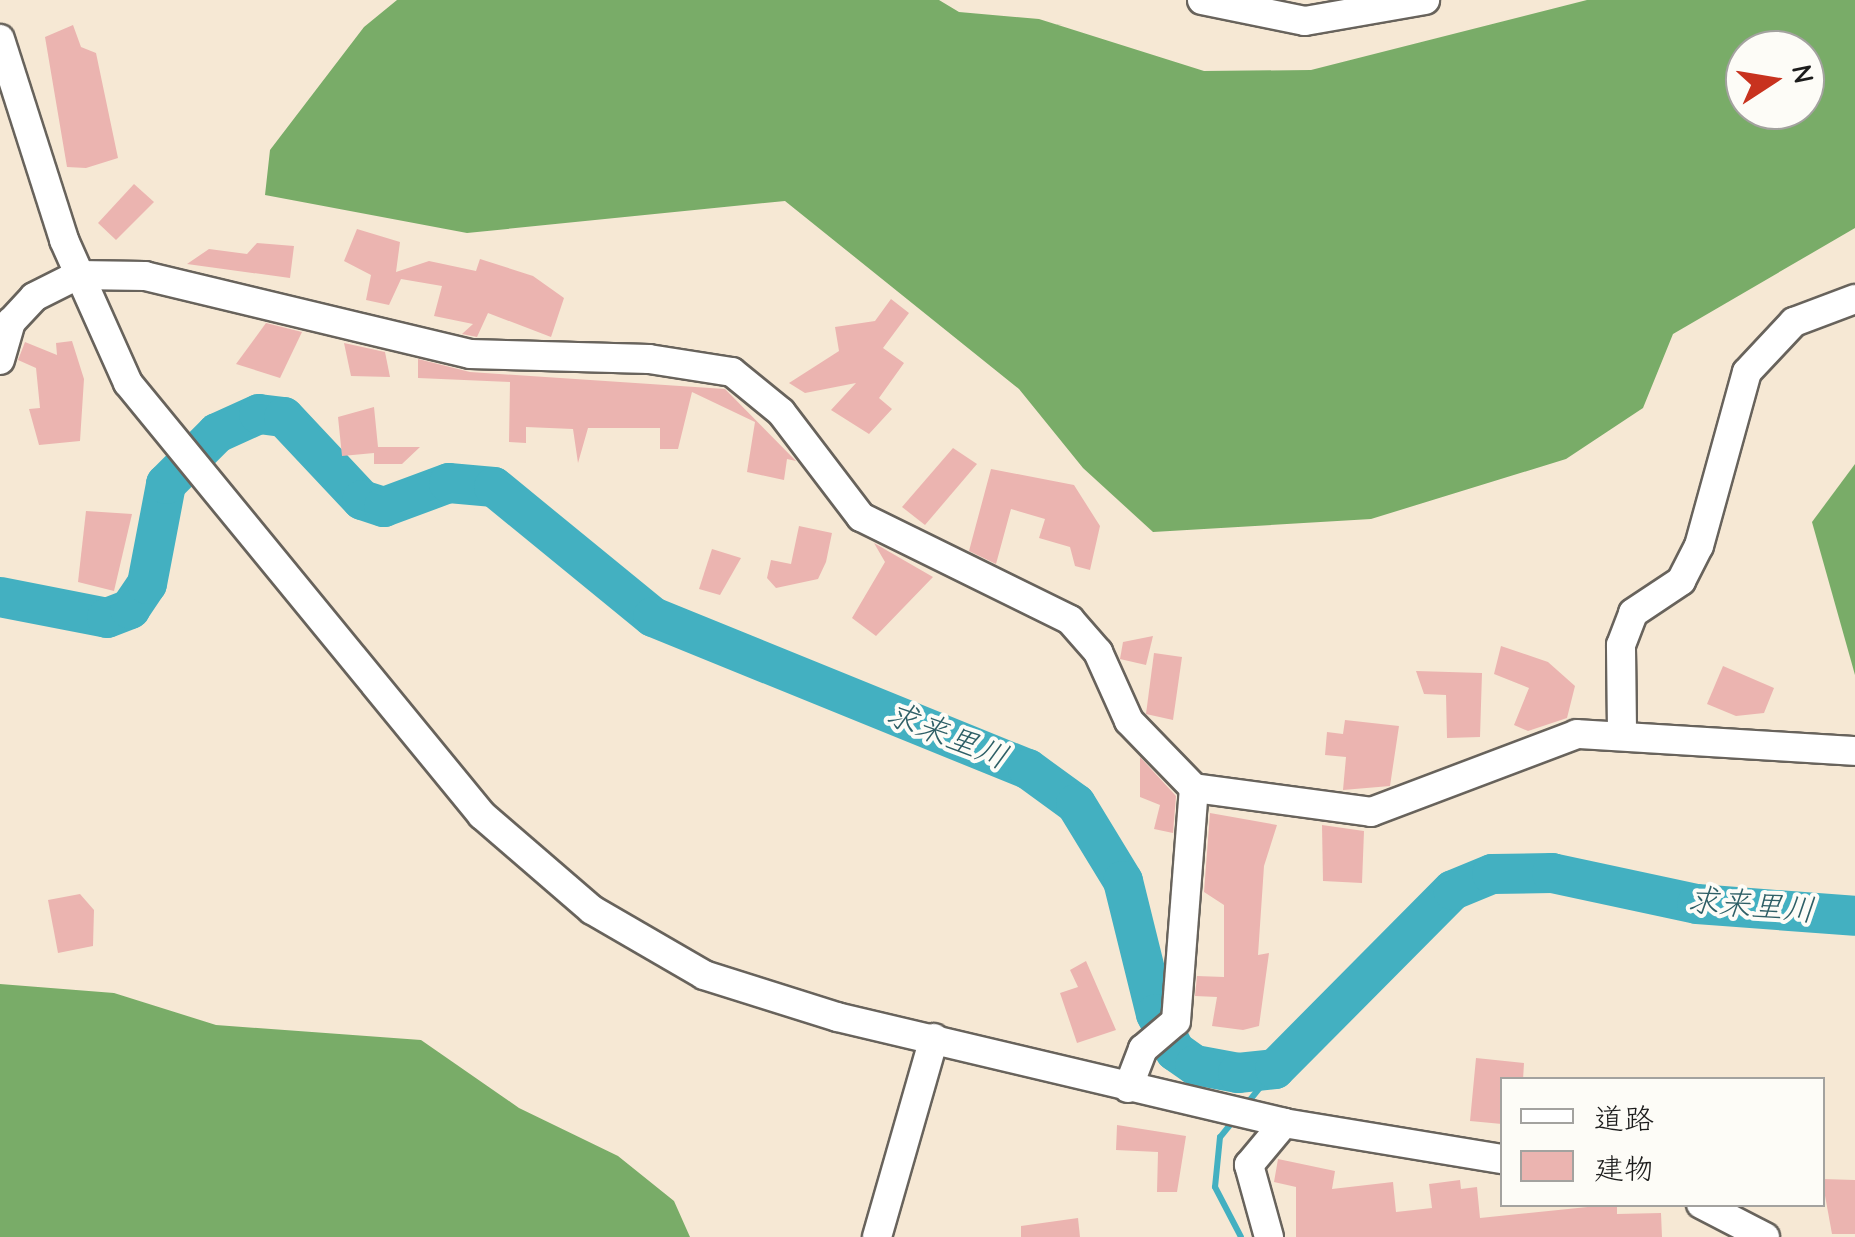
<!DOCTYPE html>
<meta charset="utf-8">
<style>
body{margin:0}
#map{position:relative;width:1855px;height:1237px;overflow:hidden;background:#f6e8d4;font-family:"Comic Neue","Klee One",sans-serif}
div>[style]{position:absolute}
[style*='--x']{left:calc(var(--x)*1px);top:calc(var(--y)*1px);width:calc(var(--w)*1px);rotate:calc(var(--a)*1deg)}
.forest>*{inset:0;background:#79ac68}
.stream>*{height:6px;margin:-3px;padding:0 3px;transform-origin:3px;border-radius:3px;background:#43b0c1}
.river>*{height:40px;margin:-20px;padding:0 20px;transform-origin:20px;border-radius:20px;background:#43b0c1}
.building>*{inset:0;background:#ebb4b0}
.roads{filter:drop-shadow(2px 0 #68635c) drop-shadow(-2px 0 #68635c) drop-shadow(0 2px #68635c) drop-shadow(0 -2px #68635c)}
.minor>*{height:28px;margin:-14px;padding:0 14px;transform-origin:14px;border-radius:14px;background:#fff}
span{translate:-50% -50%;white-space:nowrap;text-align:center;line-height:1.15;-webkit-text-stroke:8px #fdfcf7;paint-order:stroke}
.water-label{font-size:32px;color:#2e5f66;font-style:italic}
.legend{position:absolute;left:1500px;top:1077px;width:325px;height:130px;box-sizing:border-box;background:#fdfcf7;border:2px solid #a3a29f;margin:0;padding:12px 18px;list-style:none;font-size:30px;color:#1c1c1c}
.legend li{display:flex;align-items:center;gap:20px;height:50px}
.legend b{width:50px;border:2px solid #a3a29f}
.north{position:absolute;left:1725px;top:30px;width:100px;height:100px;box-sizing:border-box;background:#fdfcf7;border:2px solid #a3a29f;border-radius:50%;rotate:78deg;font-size:28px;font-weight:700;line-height:40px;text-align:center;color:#1c1c1c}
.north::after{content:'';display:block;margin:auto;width:35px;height:45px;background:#c8321e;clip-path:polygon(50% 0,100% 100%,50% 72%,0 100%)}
</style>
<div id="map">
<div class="forest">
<i style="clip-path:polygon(evenodd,397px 0,939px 0,959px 12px,1039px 19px,1204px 71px,1311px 70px,1587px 0,1855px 0,1855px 228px,1673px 334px,1643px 408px,1566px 459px,1371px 519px,1153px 532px,1083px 468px,1019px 389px,785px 201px,467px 233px,265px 195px,270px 150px,364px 27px,397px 0,1745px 50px,1805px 50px,1805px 110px,1745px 110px,1745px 50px)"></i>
<i style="clip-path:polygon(1855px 464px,1855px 675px,1812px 522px)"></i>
<i style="clip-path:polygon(0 984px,114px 993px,216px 1025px,421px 1040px,519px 1108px,618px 1156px,674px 1201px,690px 1237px,0 1237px)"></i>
</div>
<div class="stream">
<i style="--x:1245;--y:1106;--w:48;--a:-51"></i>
<i style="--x:1234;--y:1120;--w:22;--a:129"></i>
<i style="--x:1220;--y:1137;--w:50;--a:95.7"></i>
<i style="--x:1215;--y:1187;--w:56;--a:62.5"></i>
</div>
<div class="river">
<i style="--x:0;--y:597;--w:109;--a:11.1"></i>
<i style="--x:107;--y:618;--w:25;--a:-21"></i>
<i style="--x:130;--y:609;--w:30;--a:-56"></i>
<i style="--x:147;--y:584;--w:102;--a:-79.2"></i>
<i style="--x:166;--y:484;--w:72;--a:-45"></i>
<i style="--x:217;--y:433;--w:46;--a:-24.3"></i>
<i style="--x:259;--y:414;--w:25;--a:7"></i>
<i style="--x:284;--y:417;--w:114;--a:46.8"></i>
<i style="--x:362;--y:500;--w:23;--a:18"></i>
<i style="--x:384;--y:507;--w:69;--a:-20.3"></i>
<i style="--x:449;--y:483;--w:45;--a:5.1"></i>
<i style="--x:494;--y:487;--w:205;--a:39.3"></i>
<i style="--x:653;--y:617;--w:405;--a:22.1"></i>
<i style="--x:1028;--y:769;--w:59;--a:36.1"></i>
<i style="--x:1076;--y:804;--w:90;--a:58.6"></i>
<i style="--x:1123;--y:881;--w:137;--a:76.1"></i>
<i style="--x:1156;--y:1014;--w:42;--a:62.8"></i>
<i style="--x:1175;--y:1051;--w:24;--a:35"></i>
<i style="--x:1195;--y:1065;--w:44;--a:10.5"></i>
<i style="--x:1238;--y:1073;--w:37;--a:-6"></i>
<i style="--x:1275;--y:1069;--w:252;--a:-45.2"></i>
<i style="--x:1453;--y:890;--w:42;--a:-22.3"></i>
<i style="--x:1492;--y:874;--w:60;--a:-1"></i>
<i style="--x:1552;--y:873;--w:148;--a:12.1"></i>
<i style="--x:1697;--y:904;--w:158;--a:4.3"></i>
</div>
<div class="building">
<i style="clip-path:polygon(73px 25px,81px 47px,96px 53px,118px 158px,86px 168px,67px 167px,45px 37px)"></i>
<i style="clip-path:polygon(134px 184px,154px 202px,116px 240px,98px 223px)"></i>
<i style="clip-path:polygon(357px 229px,400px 242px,396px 272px,429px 261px,476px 271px,480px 259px,533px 276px,564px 298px,551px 337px,488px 313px,477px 337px,462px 334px,473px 324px,434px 316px,442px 286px,401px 279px,389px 305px,366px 300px,371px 275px,344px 261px)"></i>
<i style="clip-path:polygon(257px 243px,294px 246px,290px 278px,187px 264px,209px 249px,247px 254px)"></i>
<i style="clip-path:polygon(891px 299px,909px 313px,883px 348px,904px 363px,879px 398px,892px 409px,869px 434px,831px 410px,856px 383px,805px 393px,789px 383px,839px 351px,835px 327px,875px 321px)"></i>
<i style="clip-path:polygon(266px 323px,302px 332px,280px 378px,236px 364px)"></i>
<i style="clip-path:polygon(72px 341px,84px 379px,80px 441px,39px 445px,29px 409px,40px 408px,36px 368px,18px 360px,25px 342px,57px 355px,56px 343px)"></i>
<i style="clip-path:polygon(344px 343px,385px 352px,390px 377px,351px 376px)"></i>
<i style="clip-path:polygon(418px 359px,470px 372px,725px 389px,796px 461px,787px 459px,784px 480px,747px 472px,755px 422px,692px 392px,678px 449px,660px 449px,660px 428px,588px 428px,578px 463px,573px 429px,526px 427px,526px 443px,509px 442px,510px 382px,418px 378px)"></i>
<i style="clip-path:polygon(374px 407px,378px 447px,420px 447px,402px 464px,374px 464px,374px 453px,342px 456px,338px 417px)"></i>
<i style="clip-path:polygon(953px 448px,977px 464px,925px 525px,902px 507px)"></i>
<i style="clip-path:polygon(991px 469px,1074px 485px,1100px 526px,1090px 570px,1075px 566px,1070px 547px,1039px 538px,1045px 519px,1011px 509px,996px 564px,969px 551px)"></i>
<i style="clip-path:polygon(86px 511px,132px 514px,114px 591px,78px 582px)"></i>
<i style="clip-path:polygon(799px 526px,832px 533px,826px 562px,818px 579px,776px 588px,767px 578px,771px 560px,791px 564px)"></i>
<i style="clip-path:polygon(874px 543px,933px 577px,876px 636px,852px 618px,885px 562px)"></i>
<i style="clip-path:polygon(712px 549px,741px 558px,720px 595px,699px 589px)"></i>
<i style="clip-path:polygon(1153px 636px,1146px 665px,1120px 659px,1123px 642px)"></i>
<i style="clip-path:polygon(1501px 646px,1548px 662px,1575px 686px,1567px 718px,1528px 731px,1514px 725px,1529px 688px,1494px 674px)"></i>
<i style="clip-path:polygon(1154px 653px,1182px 657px,1173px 720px,1146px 714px)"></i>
<i style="clip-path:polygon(1723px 666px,1774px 688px,1764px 713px,1736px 716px,1707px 704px)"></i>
<i style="clip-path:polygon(1416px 671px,1482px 673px,1480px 737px,1447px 738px,1446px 695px,1424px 694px)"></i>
<i style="clip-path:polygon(1345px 720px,1399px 726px,1390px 786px,1343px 790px,1346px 757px,1325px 755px,1327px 732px,1343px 734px)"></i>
<i style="clip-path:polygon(1140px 757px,1176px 796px,1173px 833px,1154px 829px,1160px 805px,1140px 797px)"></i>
<i style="clip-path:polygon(1210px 813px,1277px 825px,1264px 866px,1258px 955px,1269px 953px,1259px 1026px,1243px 1030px,1212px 1026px,1217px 997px,1195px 996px,1197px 976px,1224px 977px,1224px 905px,1204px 892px)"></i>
<i style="clip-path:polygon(1322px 825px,1364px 831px,1362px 883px,1323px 881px)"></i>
<i style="clip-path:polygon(80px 894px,94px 910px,93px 946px,58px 953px,48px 900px)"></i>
<i style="clip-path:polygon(1086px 961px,1116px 1030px,1077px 1043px,1060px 993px,1078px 987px,1070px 970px)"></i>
<i style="clip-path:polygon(1476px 1058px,1524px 1063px,1523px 1080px,1502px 1080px,1502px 1124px,1470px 1121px)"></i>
<i style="clip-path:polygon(1117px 1125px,1186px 1136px,1177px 1192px,1157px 1192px,1158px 1152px,1116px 1150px)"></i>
<i style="clip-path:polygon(1278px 1159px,1335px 1171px,1332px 1189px,1393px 1182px,1396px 1212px,1432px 1208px,1429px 1184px,1460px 1180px,1461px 1189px,1477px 1187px,1480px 1218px,1617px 1204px,1617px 1214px,1661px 1213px,1662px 1237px,1296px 1237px,1296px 1187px,1274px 1182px)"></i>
<i style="clip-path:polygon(1822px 1179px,1855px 1180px,1855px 1234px,1832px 1234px)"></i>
<i style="clip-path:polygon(1078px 1218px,1080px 1237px,1021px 1237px,1021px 1226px)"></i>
</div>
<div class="roads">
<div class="minor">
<i style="--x:1202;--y:0;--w:105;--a:11.5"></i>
<i style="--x:1305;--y:21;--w:122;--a:-9.9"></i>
<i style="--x:0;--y:39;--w:211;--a:72.3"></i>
<i style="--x:64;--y:240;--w:157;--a:65.9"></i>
<i style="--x:128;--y:383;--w:559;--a:50.67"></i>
<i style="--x:482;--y:815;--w:145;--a:40.8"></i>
<i style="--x:592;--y:910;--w:129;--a:30.1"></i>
<i style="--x:704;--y:975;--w:139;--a:17.5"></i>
<i style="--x:837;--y:1017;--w:459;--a:13.3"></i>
<i style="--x:1284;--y:1123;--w:221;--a:9.4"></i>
<i style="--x:0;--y:360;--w:40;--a:-74"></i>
<i style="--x:11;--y:322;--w:34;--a:-47"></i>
<i style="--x:34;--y:297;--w:49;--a:-26.6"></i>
<i style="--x:78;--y:275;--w:67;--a:0.9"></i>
<i style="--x:145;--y:276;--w:334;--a:13.5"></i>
<i style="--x:470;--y:354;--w:179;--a:1.6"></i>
<i style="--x:649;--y:359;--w:84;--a:8.9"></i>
<i style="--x:732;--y:372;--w:63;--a:39.2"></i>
<i style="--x:781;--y:412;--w:132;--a:52.7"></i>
<i style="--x:861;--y:517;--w:233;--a:26.2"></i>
<i style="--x:1070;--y:620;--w:43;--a:48.8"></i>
<i style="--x:1098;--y:652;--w:76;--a:65.8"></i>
<i style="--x:1129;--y:721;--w:93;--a:45.9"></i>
<i style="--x:1194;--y:788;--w:179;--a:7.7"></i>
<i style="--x:1371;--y:812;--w:220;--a:-20.7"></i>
<i style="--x:1577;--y:734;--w:279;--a:3.5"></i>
<i style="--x:1622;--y:730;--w:85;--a:-90.7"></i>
<i style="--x:1621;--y:645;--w:34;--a:-69"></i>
<i style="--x:1633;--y:613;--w:58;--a:-33.7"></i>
<i style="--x:1681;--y:581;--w:39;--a:-63"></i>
<i style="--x:1699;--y:546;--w:180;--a:-74.6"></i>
<i style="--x:1747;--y:372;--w:69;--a:-46.8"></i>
<i style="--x:1794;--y:322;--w:65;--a:-20.7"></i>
<i style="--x:1128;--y:1088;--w:42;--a:-69"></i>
<i style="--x:1143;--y:1049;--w:43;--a:-40.3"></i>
<i style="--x:1176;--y:1021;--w:234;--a:-85.6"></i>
<i style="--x:1701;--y:1204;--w:72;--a:27.3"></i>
<i style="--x:877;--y:1237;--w:207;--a:-74"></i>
<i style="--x:1269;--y:1237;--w:75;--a:-105.5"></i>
<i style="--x:1249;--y:1165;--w:55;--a:-50.2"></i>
</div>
</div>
<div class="water-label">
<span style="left:947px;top:736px;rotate:22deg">求来里川</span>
<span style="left:1751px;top:906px;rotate:5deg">求来里川</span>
</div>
<ul class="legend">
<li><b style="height:12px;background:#fff"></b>道路</li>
<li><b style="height:28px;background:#ebb4b0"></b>建物</li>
</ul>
<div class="north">N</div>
</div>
